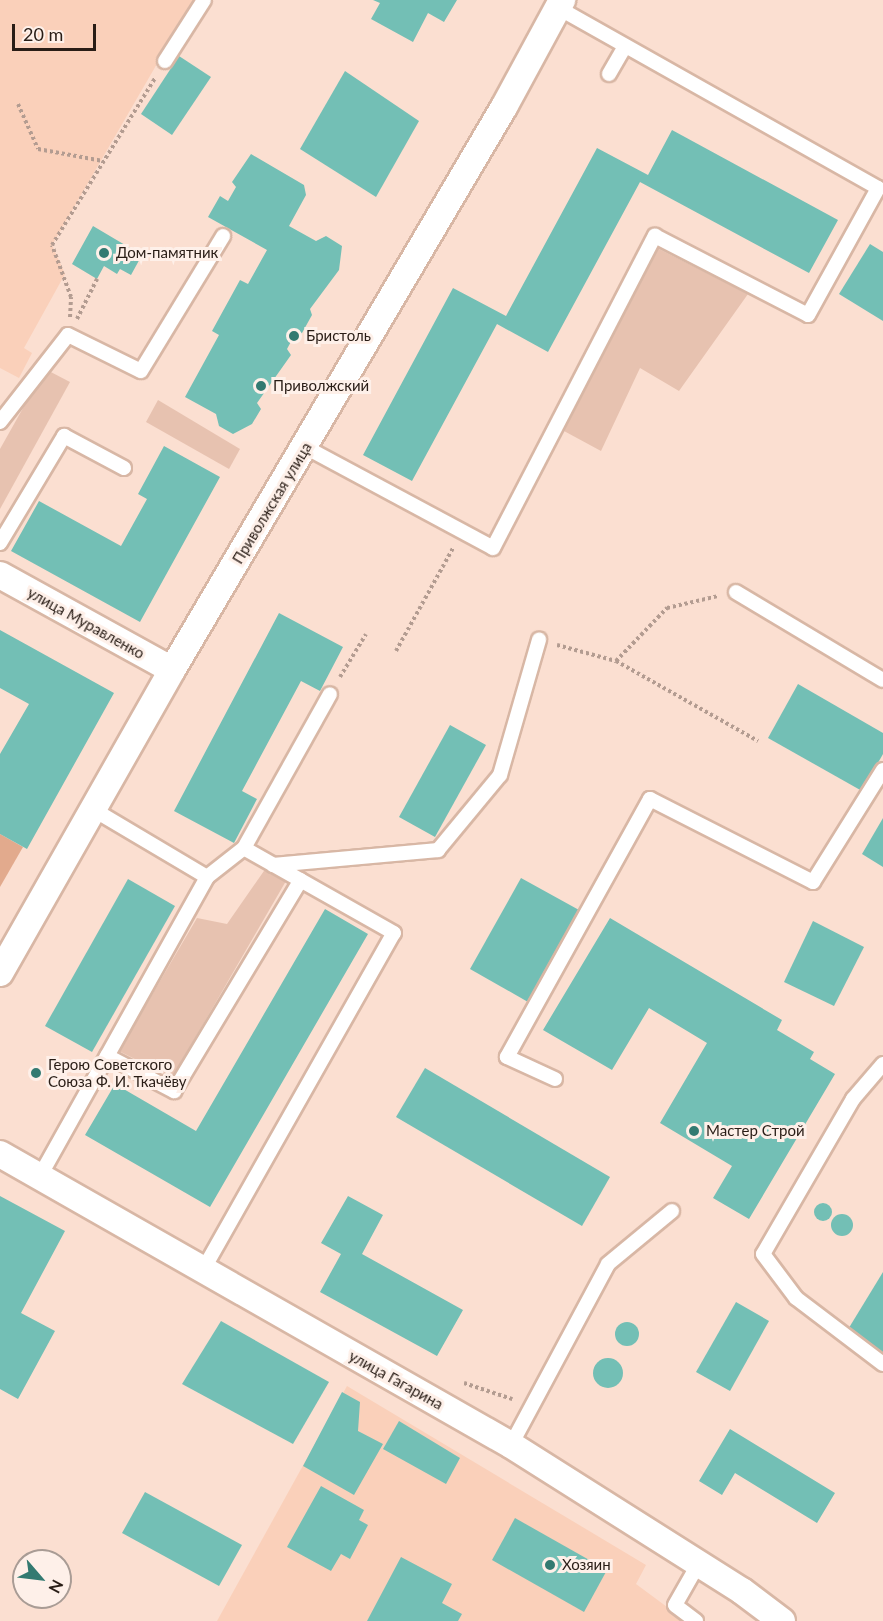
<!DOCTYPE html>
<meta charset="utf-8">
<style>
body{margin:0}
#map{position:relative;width:883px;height:1621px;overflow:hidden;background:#fbdfd1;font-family:Lato,sans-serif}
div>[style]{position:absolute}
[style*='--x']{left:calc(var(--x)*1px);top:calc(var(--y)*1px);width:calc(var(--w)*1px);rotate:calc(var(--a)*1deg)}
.built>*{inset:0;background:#fad0ba}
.green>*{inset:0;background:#e7c2b0}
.forest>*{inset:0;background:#e2aa8d}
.building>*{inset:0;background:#73bfb5}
.round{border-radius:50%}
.path>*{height:4px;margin-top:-2px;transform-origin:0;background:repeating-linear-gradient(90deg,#b39c91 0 3px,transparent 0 6px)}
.roads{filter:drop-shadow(2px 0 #d8b7a5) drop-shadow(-2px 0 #d8b7a5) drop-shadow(0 2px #d8b7a5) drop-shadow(0 -2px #d8b7a5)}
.service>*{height:14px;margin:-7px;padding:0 7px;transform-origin:7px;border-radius:7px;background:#fff}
.minor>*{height:26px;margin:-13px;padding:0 13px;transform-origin:13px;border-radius:13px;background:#fff}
.dots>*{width:16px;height:16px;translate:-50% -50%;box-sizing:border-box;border:3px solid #fef0e9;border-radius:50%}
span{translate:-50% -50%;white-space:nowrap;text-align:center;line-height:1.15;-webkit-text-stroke:6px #fef0e9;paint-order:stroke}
.poi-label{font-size:15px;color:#291d16}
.left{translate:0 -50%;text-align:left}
.street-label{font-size:15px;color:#291d16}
.north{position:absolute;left:12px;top:1549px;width:60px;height:60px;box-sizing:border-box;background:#fef0e9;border:2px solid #a99c95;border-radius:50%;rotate:118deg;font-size:16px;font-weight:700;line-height:24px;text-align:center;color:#291d16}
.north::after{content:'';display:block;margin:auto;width:21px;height:27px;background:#337a71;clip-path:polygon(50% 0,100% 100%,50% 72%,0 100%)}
.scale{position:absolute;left:12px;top:24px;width:84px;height:27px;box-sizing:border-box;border:3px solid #291d16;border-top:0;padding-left:8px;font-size:18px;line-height:21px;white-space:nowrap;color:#291d16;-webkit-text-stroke:4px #fef0e9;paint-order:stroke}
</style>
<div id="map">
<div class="built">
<i style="clip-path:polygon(0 0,194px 0,52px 245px,65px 274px,24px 348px,32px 353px,19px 378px,0 368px)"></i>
<i style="clip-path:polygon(347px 1386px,646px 1565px,636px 1584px,686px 1621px,217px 1621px)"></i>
</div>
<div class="green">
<i style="clip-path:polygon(657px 248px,748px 294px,679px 391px,640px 368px,601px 451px,564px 431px)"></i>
<i style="clip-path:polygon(45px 369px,70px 382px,0 509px,0 449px)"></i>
<i style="clip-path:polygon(158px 400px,240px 449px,229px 469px,146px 422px)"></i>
<i style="clip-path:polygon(266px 868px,286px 881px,172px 1078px,119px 1051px,197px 918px,227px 924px)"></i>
</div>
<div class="forest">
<i style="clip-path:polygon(0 834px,23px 847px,0 887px)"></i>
</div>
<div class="building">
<i style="clip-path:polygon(373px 0,457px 0,444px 22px,428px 13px,413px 42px,371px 19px,380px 3px)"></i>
<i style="clip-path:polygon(179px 56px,211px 77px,172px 135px,141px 114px)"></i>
<i style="clip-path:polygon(345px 71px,419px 121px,376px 197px,300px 149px)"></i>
<i style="clip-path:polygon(672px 130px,838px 220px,809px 273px,640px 182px,548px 352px,497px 324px,412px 481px,363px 455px,453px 288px,506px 316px,597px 148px,648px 175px)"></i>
<i style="clip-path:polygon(251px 154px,304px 185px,306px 195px,289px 226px,316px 241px,326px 236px,342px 246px,339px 270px,310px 309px,312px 315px,302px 333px,294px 336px,287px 349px,291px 355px,257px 403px,261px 409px,252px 424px,233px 434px,219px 426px,216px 414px,185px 397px,219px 335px,212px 331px,240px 280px,248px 284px,267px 250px,208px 217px,220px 196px,228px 201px,236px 187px,232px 182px)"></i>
<i style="clip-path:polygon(93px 226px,142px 255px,131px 275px,120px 269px,117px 274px,104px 266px,97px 279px,72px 264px)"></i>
<i style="clip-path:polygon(870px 244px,883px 252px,883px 321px,839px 294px)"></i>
<i style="clip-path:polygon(164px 446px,220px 477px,140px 622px,11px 551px,39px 501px,121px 546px,147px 499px,138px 494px)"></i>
<i style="clip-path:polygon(279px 613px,343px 647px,320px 691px,301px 681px,242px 791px,257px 799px,234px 843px,174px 811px)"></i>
<i style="clip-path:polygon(0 630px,114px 693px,27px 849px,0 834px,0 754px,29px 704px,0 688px)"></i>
<i style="clip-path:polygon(798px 684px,883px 733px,883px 754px,862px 791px,768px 738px)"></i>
<i style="clip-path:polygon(450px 725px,486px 745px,435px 837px,399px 817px)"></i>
<i style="clip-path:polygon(883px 818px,883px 867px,862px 854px)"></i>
<i style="clip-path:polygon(521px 878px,579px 910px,528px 1002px,470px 969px)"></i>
<i style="clip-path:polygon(128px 879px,175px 906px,92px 1052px,45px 1026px)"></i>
<i style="clip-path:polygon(325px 909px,368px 934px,210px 1207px,85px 1135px,115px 1084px,196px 1131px)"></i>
<i style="clip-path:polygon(610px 918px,782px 1020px,777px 1030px,814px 1052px,810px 1059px,835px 1074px,749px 1219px,713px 1198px,732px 1166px,660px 1123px,707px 1043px,649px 1008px,612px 1070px,543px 1030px)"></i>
<i style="clip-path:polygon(813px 921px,864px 947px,834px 1006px,784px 982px)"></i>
<i style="clip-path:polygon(425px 1068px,610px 1177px,582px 1226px,396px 1117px)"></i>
<i style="clip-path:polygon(0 1196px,65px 1231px,21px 1313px,55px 1331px,18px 1399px,0 1389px)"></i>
<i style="clip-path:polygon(348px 1196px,383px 1215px,362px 1254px,463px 1310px,437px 1356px,320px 1292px,341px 1254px,321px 1243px)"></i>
<i class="round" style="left:814px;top:1203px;width:18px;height:18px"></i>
<i class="round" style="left:831px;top:1214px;width:22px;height:22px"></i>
<i style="clip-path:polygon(883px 1272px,883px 1353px,847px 1331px)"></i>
<i style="clip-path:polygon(736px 1302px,769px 1321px,730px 1391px,696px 1372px)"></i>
<i style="clip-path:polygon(221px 1321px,329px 1382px,293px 1444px,182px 1384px)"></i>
<i class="round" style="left:615px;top:1322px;width:24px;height:24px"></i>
<i class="round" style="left:593px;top:1358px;width:30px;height:30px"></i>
<i style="clip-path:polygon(342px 1392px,360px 1402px,358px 1431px,383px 1444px,354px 1495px,303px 1466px)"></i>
<i style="clip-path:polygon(399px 1421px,460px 1458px,446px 1484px,383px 1449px)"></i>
<i style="clip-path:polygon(730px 1429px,835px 1493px,817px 1523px,735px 1473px,722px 1495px,699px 1481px)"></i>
<i style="clip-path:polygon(321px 1486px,364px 1510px,359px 1520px,368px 1525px,350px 1559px,341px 1554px,331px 1571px,287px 1547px)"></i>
<i style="clip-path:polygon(145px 1492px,242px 1545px,219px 1586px,122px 1533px)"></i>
<i style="clip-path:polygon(515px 1518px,607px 1570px,584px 1612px,492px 1560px)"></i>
<i style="clip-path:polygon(401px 1557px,452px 1584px,442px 1603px,462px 1614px,458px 1621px,367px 1621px)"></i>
</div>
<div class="path">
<i style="--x:18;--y:104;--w:49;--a:66"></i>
<i style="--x:38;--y:149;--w:66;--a:10.5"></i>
<i style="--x:70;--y:317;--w:20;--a:-87"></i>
<i style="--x:71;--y:297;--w:55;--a:-110.1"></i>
<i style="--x:52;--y:245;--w:196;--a:-58.3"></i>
<i style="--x:77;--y:319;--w:45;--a:-63.4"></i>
<i style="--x:557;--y:645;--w:61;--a:15.2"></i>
<i style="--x:616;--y:661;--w:74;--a:-46.1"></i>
<i style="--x:667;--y:608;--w:52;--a:-13.2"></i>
<i style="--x:396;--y:651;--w:118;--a:-61"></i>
<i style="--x:616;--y:661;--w:163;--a:29.4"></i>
<i style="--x:340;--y:677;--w:50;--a:-58.8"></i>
<i style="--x:464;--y:1383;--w:51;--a:18.4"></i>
</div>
<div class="roads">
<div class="service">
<i style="--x:165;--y:61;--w:72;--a:-57.4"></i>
<i style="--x:609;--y:74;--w:32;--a:-60"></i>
<i style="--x:0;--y:422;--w:110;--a:-52"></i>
<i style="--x:68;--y:335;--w:81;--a:26.3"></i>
<i style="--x:141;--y:371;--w:158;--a:-58.7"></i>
<i style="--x:305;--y:447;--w:213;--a:28.2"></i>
<i style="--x:493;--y:548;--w:352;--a:-62.6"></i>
<i style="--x:655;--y:236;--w:172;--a:27.3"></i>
<i style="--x:808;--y:315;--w:145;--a:-61.1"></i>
<i style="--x:878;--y:188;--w:366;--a:-150.6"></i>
<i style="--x:0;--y:543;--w:125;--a:-59.1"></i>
<i style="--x:64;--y:436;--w:68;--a:28.1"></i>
<i style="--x:736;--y:592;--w:171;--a:30.9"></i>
<i style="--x:273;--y:865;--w:166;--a:-5.2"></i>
<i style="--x:438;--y:850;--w:97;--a:-50.4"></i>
<i style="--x:500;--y:775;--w:141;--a:-73.9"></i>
<i style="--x:207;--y:877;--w:47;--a:-38.1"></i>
<i style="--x:244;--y:848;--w:176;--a:-60.8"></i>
<i style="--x:107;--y:1056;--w:76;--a:27.6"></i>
<i style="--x:174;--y:1091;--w:246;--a:-59"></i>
<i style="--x:883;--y:1064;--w:46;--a:130.6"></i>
<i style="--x:853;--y:1099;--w:179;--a:120.1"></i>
<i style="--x:763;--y:1254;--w:55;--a:53.1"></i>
<i style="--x:796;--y:1298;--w:109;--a:37.2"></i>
<i style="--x:555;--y:1079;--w:53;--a:-155.4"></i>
<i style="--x:507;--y:1057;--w:295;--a:-61"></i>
<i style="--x:650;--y:799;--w:183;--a:27"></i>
<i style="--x:813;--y:882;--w:132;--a:-58"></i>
<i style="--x:40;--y:1176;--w:342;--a:-60.8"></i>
<i style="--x:207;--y:877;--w:131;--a:-149.3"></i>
<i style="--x:203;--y:1270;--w:387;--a:-60.5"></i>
<i style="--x:394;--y:933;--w:172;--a:-150.5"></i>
<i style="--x:511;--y:1445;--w:205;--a:-61.8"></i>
<i style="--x:608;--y:1264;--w:83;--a:-39.6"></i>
<i style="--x:696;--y:1621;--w:26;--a:-143"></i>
<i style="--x:675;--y:1605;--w:48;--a:-60.3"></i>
</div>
<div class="minor">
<i style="--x:0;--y:575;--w:196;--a:28.9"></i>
<i style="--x:0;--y:973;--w:348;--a:-60.4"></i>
<i style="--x:172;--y:670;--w:654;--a:-59.47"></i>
<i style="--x:504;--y:107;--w:122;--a:-61.5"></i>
<i style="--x:0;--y:1154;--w:588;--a:29.66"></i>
<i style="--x:511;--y:1445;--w:273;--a:32.3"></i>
<i style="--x:742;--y:1591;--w:50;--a:36.9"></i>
</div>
</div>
<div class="dots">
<i style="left:104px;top:253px;background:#337a71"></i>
<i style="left:294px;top:336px;background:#337a71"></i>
<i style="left:261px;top:386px;background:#337a71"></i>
<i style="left:36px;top:1073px;background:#337a71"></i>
<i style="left:694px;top:1131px;background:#337a71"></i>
<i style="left:550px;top:1565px;background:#337a71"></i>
</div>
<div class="poi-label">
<span class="left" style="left:116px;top:253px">Дом-памятник</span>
<span class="left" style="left:306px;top:336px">Бристоль</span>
<span class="left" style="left:273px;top:386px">Приволжский</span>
<span class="left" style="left:48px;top:1073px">Герою Советского<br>Союза Ф. И. Ткачёву</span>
<span class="left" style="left:706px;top:1131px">Мастер Строй</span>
<span class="left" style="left:562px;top:1565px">Хозяин</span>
</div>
<div class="street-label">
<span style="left:272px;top:503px;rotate:-59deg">Приволжская улица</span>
<span style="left:86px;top:623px;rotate:29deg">улица Муравленко</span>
<span style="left:396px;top:1380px;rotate:29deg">улица Гагарина</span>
</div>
<div class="north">N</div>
<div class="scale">20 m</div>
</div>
